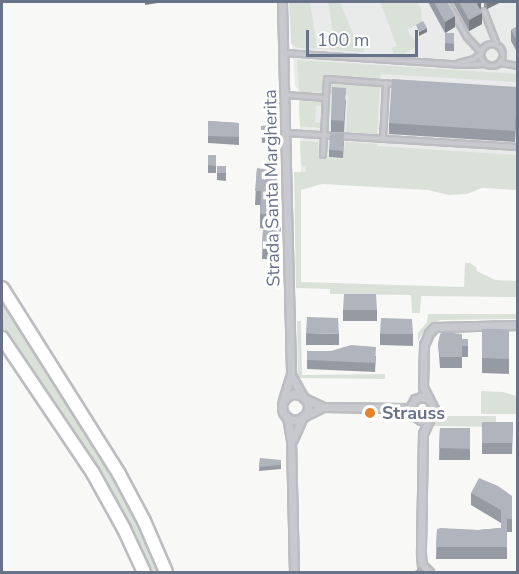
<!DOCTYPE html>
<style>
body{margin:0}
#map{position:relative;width:519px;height:574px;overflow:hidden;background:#f8f9f7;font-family:"Nunito Sans",sans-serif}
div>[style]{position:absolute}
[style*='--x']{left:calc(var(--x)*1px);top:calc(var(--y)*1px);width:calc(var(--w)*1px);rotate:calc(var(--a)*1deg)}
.built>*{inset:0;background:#e9eaea}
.green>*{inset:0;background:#d9e1d8}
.roads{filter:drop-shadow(2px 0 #bcbdc1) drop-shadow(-2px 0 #bcbdc1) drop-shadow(0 2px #bcbdc1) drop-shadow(0 -2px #bcbdc1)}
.service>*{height:4px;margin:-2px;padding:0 2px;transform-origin:2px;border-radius:2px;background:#c7c9ce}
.service>.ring{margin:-2px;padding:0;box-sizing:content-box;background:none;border:4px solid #c7c9ce;border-radius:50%}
.minor>*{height:7px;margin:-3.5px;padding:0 3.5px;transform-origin:3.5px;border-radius:3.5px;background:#c7c9ce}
.minor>.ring{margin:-3.5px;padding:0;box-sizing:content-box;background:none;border:7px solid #c7c9ce;border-radius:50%}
.trunk>*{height:12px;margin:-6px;padding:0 6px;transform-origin:6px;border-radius:6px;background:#fff}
.wall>*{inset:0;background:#969ba3}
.shaded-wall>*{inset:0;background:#7a7e84}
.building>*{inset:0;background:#afb4bd}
.dots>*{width:16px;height:16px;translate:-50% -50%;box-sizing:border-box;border:3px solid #fff;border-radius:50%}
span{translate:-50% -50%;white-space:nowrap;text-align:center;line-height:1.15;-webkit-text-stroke:6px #fff;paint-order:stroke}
.street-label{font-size:18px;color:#687288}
.poi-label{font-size:18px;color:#687288;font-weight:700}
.left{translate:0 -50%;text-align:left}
.frame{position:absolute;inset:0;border:3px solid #687288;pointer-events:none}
.scale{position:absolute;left:306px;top:30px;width:112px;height:27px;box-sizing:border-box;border:3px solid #687288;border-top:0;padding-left:8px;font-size:18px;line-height:21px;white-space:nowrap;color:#687288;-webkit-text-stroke:4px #fff;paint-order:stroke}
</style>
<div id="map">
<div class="built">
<i style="clip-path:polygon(290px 2px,517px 2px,517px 185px,301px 172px,299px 92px,295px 86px)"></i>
</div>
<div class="green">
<i style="clip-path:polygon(289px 2px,310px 2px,317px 47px,322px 46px,323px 49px,298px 48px,291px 44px)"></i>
<i style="clip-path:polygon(328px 2px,340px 2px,359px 49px,364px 48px,364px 52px,330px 50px,329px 45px,335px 44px)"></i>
<i style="clip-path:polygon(380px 2px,417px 2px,421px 9px,422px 22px,407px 30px,418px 46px,404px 54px,394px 54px,392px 48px,397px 46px)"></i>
<i style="clip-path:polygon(297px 60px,517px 74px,517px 82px,381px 74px,380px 80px,324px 76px,323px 93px,299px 92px)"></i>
<i style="clip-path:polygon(330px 83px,380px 86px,377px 134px,346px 132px,348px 95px,329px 94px)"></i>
<i style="clip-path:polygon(299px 101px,322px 102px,322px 106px,316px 106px,315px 122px,321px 123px,321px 128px,300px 126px)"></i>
<i style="clip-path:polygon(300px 141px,318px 142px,319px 158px,343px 159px,345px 142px,377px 144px,377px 146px,517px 155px,517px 190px,482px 188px,467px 194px,449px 195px,428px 190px,322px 184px,301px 190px,301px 282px,464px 287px,465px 263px,470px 263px,476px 267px,477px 271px,495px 280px,517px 281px,517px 297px,421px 296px,420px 313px,412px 313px,411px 295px,330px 294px,330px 289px,296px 288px,294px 172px,306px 172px,306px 166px,301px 165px)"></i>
<i style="clip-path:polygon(2px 298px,88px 432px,133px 510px,162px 572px,149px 572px,2px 329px)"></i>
<i style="clip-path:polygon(428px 314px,517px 314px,517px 319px,440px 320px,426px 328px,418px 341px,418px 333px,427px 322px)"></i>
<i style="clip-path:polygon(297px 321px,301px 321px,302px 375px,385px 374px,385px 379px,298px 378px)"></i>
<i style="clip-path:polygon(481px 391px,503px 392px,517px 396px,517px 414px,481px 414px)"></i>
<i style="clip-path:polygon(441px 416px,496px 416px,496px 427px,433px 426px)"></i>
</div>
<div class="roads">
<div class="service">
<i style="--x:447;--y:2;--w:40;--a:60.3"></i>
<i style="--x:467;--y:37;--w:21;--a:47"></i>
<i style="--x:484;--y:11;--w:34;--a:69"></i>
<i class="ring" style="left:481px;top:44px;width:18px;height:18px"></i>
<i style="--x:284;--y:53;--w:181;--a:3.8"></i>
<i style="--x:465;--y:65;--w:21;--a:-3"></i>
<i style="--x:459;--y:63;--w:16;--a:-15"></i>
<i style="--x:474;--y:59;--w:9;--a:-36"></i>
<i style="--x:501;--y:63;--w:17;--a:10"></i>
<i style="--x:286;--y:95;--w:40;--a:4.3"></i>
<i style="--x:287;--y:133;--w:231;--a:3.5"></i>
<i style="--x:383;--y:139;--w:56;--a:-86.9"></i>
<i style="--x:323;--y:155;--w:76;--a:-87"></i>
<i style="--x:327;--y:79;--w:67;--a:4.3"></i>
</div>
<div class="minor">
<i style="--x:282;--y:2;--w:372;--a:88.6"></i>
<i style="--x:291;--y:374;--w:28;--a:107"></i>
<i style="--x:291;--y:375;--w:26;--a:61"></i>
<i style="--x:304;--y:398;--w:21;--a:25"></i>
<i class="ring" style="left:282px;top:394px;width:19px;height:19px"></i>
<i style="--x:429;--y:399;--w:13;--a:-117"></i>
<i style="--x:423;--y:387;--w:42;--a:-88.6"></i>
<i style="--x:424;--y:345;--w:13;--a:-67"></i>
<i style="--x:429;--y:333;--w:8;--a:-45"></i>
<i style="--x:435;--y:327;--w:83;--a:-1.4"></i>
<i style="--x:287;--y:417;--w:23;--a:80"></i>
<i style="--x:291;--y:440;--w:132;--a:88.7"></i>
<i style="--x:429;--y:419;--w:8;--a:173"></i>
<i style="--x:421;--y:420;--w:9;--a:-148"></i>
<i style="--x:413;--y:415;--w:9;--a:-103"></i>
<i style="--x:411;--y:406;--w:8;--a:-60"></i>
<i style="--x:415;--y:399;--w:6;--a:-18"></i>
<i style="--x:421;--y:397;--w:8;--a:14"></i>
<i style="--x:429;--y:399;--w:11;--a:63"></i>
<i style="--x:434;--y:409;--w:27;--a:114"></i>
<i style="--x:423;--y:434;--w:120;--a:91"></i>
<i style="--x:421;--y:554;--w:11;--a:85"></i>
<i style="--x:422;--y:565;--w:10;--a:45"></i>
<i style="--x:293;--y:439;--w:24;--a:-66"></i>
<i style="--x:303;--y:417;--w:22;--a:-27"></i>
<i style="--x:323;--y:407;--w:79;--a:0.7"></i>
<i style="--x:402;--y:408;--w:10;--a:29"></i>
</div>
<div class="trunk">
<i style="--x:2;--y:288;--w:220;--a:57.8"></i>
<i style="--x:119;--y:474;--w:53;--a:62"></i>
<i style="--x:144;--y:521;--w:56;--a:66.7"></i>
<i style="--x:2;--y:338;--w:163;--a:56"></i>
<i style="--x:93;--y:473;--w:64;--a:61"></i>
<i style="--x:124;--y:529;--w:47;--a:65.1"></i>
</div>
</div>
<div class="wall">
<i style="clip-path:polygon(428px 2px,447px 2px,455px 27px,445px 33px)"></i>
<i style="clip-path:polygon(453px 2px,481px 2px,481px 8px,480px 10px,482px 24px,469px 31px)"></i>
<i style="clip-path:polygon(484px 2px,501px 2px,487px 9px,484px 7px)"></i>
<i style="clip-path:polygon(518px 26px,518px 54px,511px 41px,511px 30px)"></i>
<i style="clip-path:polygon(445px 33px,454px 33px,454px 51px,445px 51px)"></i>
<i style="clip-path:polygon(517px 87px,518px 126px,516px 126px,515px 142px,389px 134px,389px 123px)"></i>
<i style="clip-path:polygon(346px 99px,344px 132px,331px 132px,331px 120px)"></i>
<i style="clip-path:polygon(208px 121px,239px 123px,239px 145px,208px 143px)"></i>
<i style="clip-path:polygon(261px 126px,271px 134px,271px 142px,262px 143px)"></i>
<i style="clip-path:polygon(344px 141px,343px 158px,329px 157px,329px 150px)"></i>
<i style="clip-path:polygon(208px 155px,216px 155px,216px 173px,208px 173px)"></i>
<i style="clip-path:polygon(217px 166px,226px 166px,226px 181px,217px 180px)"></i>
<i style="clip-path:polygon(257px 168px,276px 221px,281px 222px,281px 260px,262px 259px,263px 230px,268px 230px,268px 229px,260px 228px,260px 205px,255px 205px)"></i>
<i style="clip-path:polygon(343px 310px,377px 310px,377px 321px,343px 321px)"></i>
<i style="clip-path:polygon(482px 329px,509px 330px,509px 374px,482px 373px)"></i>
<i style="clip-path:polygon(306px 333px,339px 334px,339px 345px,306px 345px)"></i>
<i style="clip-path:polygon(380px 334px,413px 334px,413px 346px,380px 345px)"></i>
<i style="clip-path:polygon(462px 339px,468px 339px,468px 357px,462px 357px,462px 368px,440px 368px,438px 343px)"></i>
<i style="clip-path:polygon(307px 351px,376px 356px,375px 372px,307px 369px)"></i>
<i style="clip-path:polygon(482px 422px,513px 422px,512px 454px,482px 454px)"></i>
<i style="clip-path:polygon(440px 428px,470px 428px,470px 460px,439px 460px)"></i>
<i style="clip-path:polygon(260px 458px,281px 464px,281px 469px,259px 471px)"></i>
<i style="clip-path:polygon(471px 493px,512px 496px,512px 532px,507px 532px,507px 559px,436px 559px,437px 529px,478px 530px,501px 528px,501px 523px,471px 505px)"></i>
</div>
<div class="shaded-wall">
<i style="clip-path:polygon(145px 2px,164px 2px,145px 5px)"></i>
<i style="clip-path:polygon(478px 2px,481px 2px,481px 8px,477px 15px,477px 4px)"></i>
<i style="clip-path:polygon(487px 2px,501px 2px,487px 9px)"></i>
<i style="clip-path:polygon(482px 13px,482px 24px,469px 31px,469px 20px)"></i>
<i style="clip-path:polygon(455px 16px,455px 27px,445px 33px,445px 22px)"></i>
<i style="clip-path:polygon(427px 28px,427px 32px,419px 36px,419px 32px)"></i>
</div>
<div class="building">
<i style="clip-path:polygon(434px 2px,447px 2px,455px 16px,445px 22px)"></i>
<i style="clip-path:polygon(459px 2px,478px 2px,477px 4px,482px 13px,469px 20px)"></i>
<i style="clip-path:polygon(423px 21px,427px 28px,419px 32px,416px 25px)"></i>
<i style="clip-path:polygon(518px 26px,518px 42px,511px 30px)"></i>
<i style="clip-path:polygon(445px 33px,454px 33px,454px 44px,445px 43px)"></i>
<i style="clip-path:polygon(392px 79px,517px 87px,518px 114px,516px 114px,515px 131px,389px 123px)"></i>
<i style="clip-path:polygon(332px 87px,346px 88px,344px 121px,331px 120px)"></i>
<i style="clip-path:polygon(208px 121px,239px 123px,239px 137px,208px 136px)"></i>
<i style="clip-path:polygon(269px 125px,271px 134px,262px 135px,261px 126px)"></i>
<i style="clip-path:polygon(330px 133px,344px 133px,343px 151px,329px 150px)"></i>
<i style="clip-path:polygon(208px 155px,216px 155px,216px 166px,208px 165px)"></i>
<i style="clip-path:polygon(217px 166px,226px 166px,226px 173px,217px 173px)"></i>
<i style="clip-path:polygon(257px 168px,277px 171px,276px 221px,281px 222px,281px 246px,262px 245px,263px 230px,268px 230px,269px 215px,260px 214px,261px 191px,255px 191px)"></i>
<i style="clip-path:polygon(344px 294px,376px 294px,377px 310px,343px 310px)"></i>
<i style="clip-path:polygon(307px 317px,338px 318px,339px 334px,306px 333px)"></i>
<i style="clip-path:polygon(381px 318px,412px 319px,413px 334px,380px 334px)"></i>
<i style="clip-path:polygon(482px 329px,509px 330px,509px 359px,482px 358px)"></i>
<i style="clip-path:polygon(444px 332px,462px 334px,462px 339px,468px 339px,468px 346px,462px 346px,462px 357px,440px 357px,438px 343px,440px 334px)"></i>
<i style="clip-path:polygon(351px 345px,376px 347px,375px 363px,307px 360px,307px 351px,331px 351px)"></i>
<i style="clip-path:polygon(482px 422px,513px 422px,512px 443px,482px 443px)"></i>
<i style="clip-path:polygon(440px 428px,470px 428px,470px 449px,439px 448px)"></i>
<i style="clip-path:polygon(260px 458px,281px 460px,281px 465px,259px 467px)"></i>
<i style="clip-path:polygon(479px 478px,498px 486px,512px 496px,512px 519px,507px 519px,507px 547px,436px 547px,437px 529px,441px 528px,478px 530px,501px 528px,501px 510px,471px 493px)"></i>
<i style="clip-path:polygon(420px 567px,424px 571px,423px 573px,417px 573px,415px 571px)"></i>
</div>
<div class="dots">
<i style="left:370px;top:413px;background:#e5852b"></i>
</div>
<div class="street-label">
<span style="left:272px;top:188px;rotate:-91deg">Strada Santa Margherita</span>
</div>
<div class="poi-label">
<span class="left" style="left:382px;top:413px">Strauss</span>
</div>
<div class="frame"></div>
<div class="scale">100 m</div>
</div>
